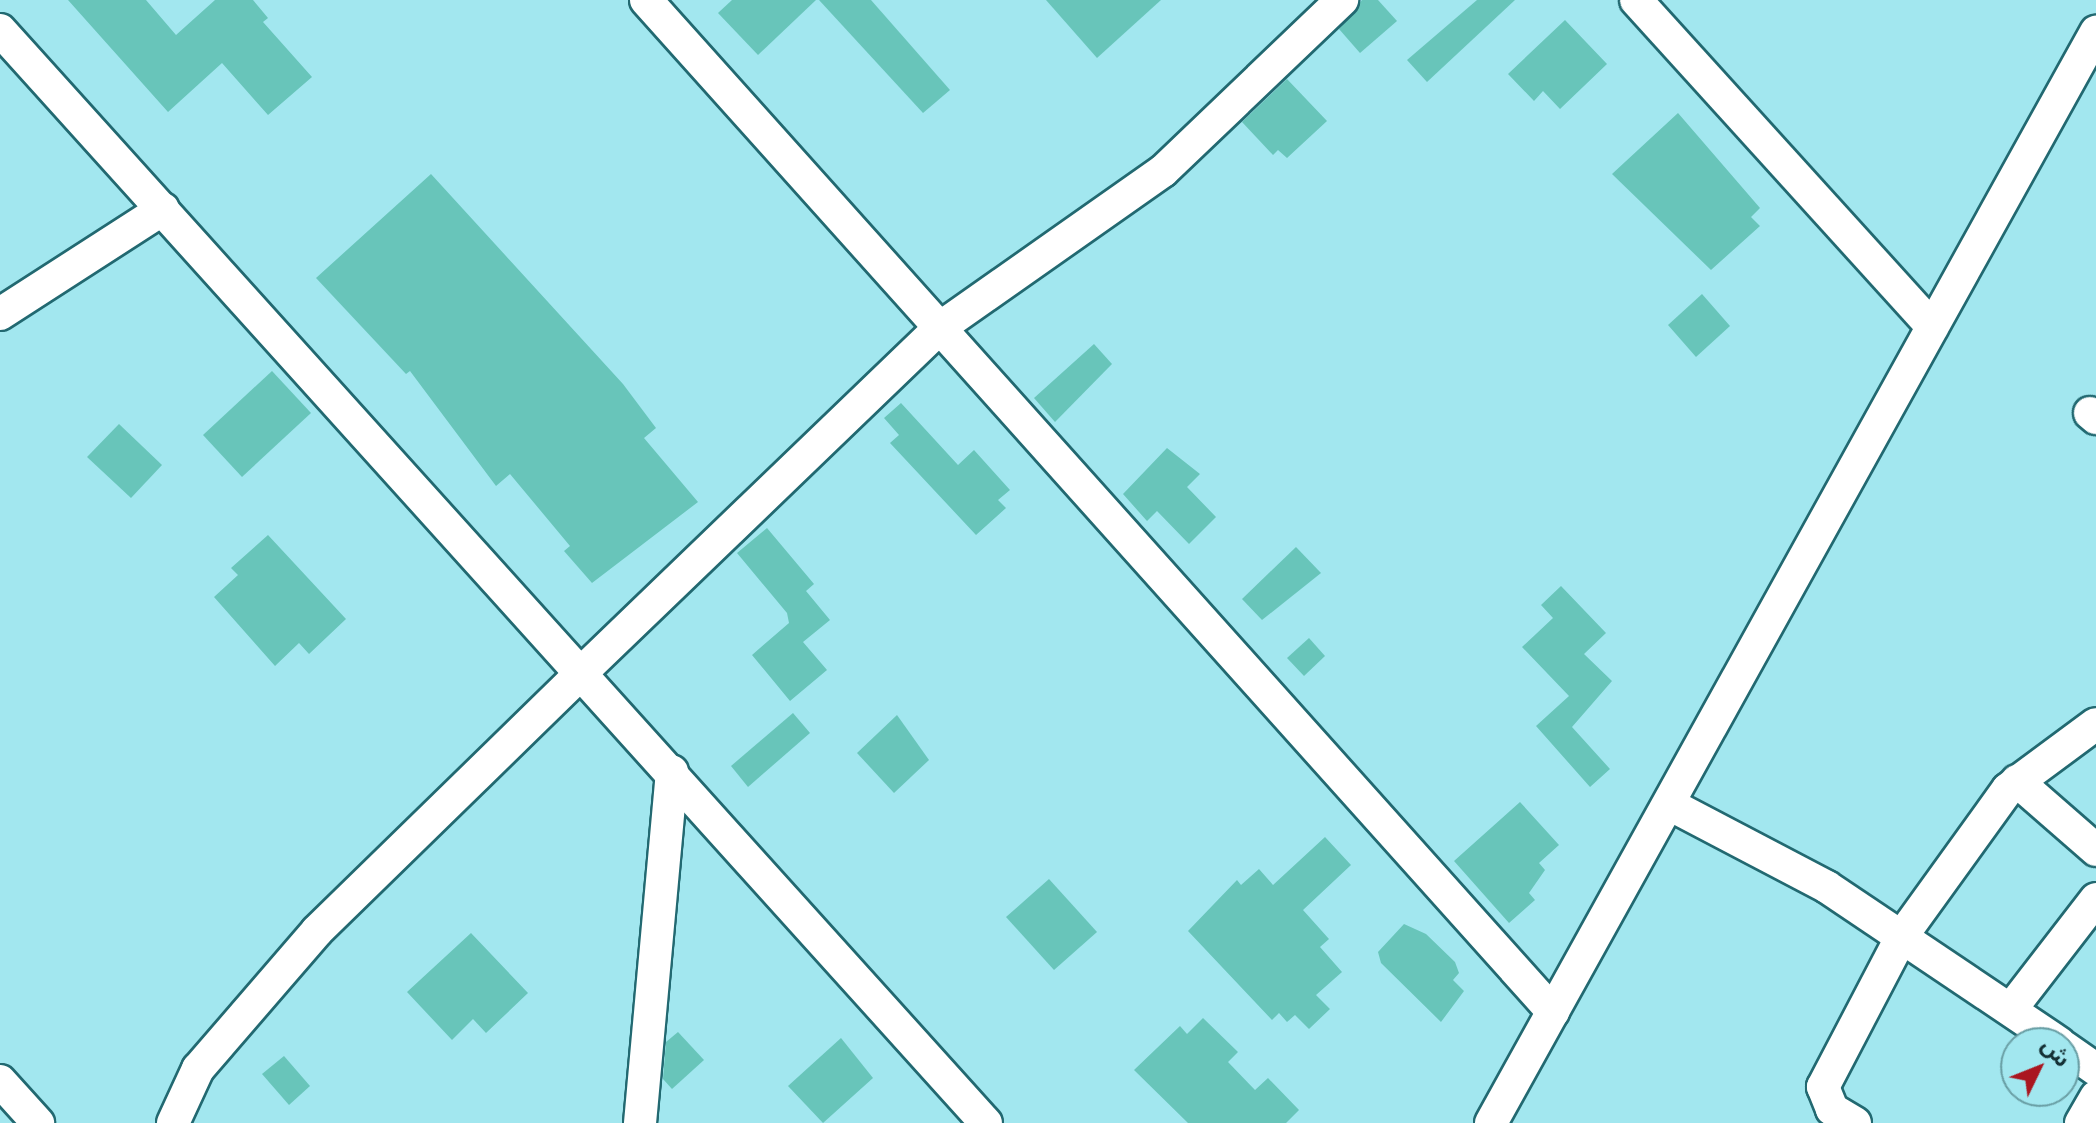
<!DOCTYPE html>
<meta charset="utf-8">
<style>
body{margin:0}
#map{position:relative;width:2096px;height:1123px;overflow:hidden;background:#a2e7ef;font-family:Jost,"Noto Sans Arabic",sans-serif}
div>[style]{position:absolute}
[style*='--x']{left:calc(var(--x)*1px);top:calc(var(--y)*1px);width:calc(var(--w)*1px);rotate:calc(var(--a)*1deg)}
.building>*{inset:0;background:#68c5ba}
.roads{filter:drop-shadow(2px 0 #226971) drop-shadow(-2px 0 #226971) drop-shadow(0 2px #226971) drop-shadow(0 -2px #226971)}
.minor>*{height:32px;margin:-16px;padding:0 16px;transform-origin:16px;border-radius:16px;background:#fff}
span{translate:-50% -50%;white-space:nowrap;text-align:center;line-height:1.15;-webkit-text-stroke:7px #a2e7ef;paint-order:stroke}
.north{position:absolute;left:2000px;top:1027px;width:80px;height:80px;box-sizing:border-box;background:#a2e7ef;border:2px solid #699ea4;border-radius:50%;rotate:47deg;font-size:22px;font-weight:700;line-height:32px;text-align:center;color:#143034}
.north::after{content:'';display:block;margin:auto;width:28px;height:36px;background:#aa161f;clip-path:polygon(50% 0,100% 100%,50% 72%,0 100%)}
</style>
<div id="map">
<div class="building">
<i style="clip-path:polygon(68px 0,146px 0,176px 35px,215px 0,253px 0,268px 18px,263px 22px,312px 77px,268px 115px,222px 63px,168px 112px)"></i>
<i style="clip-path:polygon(732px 0,816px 0,758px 55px,718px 13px)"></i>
<i style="clip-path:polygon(819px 0,871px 0,950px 90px,923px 113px)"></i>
<i style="clip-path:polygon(1046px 0,1161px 0,1097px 58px)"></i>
<i style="clip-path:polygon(1362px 0,1378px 0,1397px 21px,1360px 53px,1339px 29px)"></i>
<i style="clip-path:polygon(1477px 0,1515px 0,1427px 82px,1407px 60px)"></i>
<i style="clip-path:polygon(1565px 20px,1607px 64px,1560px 109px,1543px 91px,1534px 101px,1508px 74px)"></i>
<i style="clip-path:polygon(1287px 79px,1327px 121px,1287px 158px,1278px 150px,1273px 155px,1242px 122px)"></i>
<i style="clip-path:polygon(1678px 113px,1760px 208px,1751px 217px,1760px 226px,1711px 270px,1612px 174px)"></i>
<i style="clip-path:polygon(431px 174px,623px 384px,656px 428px,644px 438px,698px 502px,592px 583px,564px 551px,570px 546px,510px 474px,496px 486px,410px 371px,406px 374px,316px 278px)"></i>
<i style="clip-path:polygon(1702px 294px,1730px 326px,1696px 357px,1668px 325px)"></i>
<i style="clip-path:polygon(1094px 344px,1112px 364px,1055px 422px,1034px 398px)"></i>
<i style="clip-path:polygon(272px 371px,311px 413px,242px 477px,203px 435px)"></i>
<i style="clip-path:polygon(901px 403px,958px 465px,974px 450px,1010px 490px,998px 500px,1006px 508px,976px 535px,890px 443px,899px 435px,884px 418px)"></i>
<i style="clip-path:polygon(119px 424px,162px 465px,131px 498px,87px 457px)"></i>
<i style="clip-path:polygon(1167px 448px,1200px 474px,1187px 487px,1216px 517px,1189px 544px,1157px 511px,1147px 521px,1123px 494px)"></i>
<i style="clip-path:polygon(767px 528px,814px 584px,806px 591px,830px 620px,803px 642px,827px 670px,790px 701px,752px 655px,789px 623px,787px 613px,737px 553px)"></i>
<i style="clip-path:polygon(268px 535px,346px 619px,309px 654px,299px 643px,275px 666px,214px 597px,238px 575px,231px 568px)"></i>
<i style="clip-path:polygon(1296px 547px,1321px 573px,1262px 620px,1242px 599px)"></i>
<i style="clip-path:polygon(1561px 586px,1606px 633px,1584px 654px,1612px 681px,1572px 727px,1610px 769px,1590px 787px,1536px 726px,1569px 696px,1522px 647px,1553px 618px,1541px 605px)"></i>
<i style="clip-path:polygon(1309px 638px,1325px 656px,1304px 676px,1287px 658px)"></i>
<i style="clip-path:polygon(793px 713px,810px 733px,748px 787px,731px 766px)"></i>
<i style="clip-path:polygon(897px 715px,929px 760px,894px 793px,857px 753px)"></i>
<i style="clip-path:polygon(1520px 802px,1559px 845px,1539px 863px,1545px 870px,1529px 893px,1535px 900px,1509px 923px,1454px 861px)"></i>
<i style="clip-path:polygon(1325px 837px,1351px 865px,1303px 910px,1329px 939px,1320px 947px,1342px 972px,1316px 995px,1330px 1009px,1309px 1029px,1295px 1015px,1287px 1022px,1279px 1013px,1272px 1020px,1188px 931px,1237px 880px,1241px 885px,1259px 869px,1273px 885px)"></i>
<i style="clip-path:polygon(1049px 879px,1097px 932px,1054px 970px,1006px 917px)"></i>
<i style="clip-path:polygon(1404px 924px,1426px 934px,1455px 962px,1459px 973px,1453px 980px,1464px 991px,1441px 1022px,1381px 963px,1378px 952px)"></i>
<i style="clip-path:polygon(471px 933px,528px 993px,486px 1033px,473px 1019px,452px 1040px,407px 992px)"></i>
<i style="clip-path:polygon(1203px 1018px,1238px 1052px,1228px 1062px,1255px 1090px,1268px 1078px,1299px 1110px,1286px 1123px,1188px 1123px,1134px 1070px,1180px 1026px,1187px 1034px)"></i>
<i style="clip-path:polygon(678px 1032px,704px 1060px,672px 1089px,663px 1079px,666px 1042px)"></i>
<i style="clip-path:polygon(841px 1038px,873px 1078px,823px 1123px,788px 1086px)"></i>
<i style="clip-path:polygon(284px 1056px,310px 1086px,289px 1105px,262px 1074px)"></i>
</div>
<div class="roads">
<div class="minor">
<i style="--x:646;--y:0;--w:1359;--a:48.13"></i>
<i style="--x:1636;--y:0;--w:441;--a:47.8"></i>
<i style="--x:0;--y:30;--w:1472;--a:47.95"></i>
<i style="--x:0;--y:314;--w:194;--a:-32.8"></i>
<i style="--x:2090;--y:413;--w:8;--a:40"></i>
<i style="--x:2017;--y:781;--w:105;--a:41.1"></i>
<i style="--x:1669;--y:804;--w:178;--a:27.7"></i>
<i style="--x:1827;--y:887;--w:280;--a:33.9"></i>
<i style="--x:2011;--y:1009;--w:139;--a:-52.3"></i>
<i style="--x:2064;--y:1047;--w:39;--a:35"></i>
<i style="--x:0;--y:1081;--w:57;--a:47.9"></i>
<i style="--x:173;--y:1123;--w:60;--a:-65.2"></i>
<i style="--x:198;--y:1069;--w:182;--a:-49.2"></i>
<i style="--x:317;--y:931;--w:369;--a:-44.3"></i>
<i style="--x:581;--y:673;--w:499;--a:-43.9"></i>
<i style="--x:941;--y:327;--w:271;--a:-35.1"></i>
<i style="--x:1163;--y:171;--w:248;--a:-43.7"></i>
<i style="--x:640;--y:1123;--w:353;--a:-84.8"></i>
<i style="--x:1491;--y:1123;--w:1248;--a:-60.99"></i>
<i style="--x:1855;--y:1123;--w:27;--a:-149"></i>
<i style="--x:1832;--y:1109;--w:24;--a:-112"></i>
<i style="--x:1823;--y:1087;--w:170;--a:-62.4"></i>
<i style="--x:1902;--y:936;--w:181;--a:-54.2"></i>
<i style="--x:2008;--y:789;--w:109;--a:-36.5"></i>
<i style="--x:2081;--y:1123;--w:30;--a:-60"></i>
</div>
</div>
<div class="north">ش</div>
</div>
